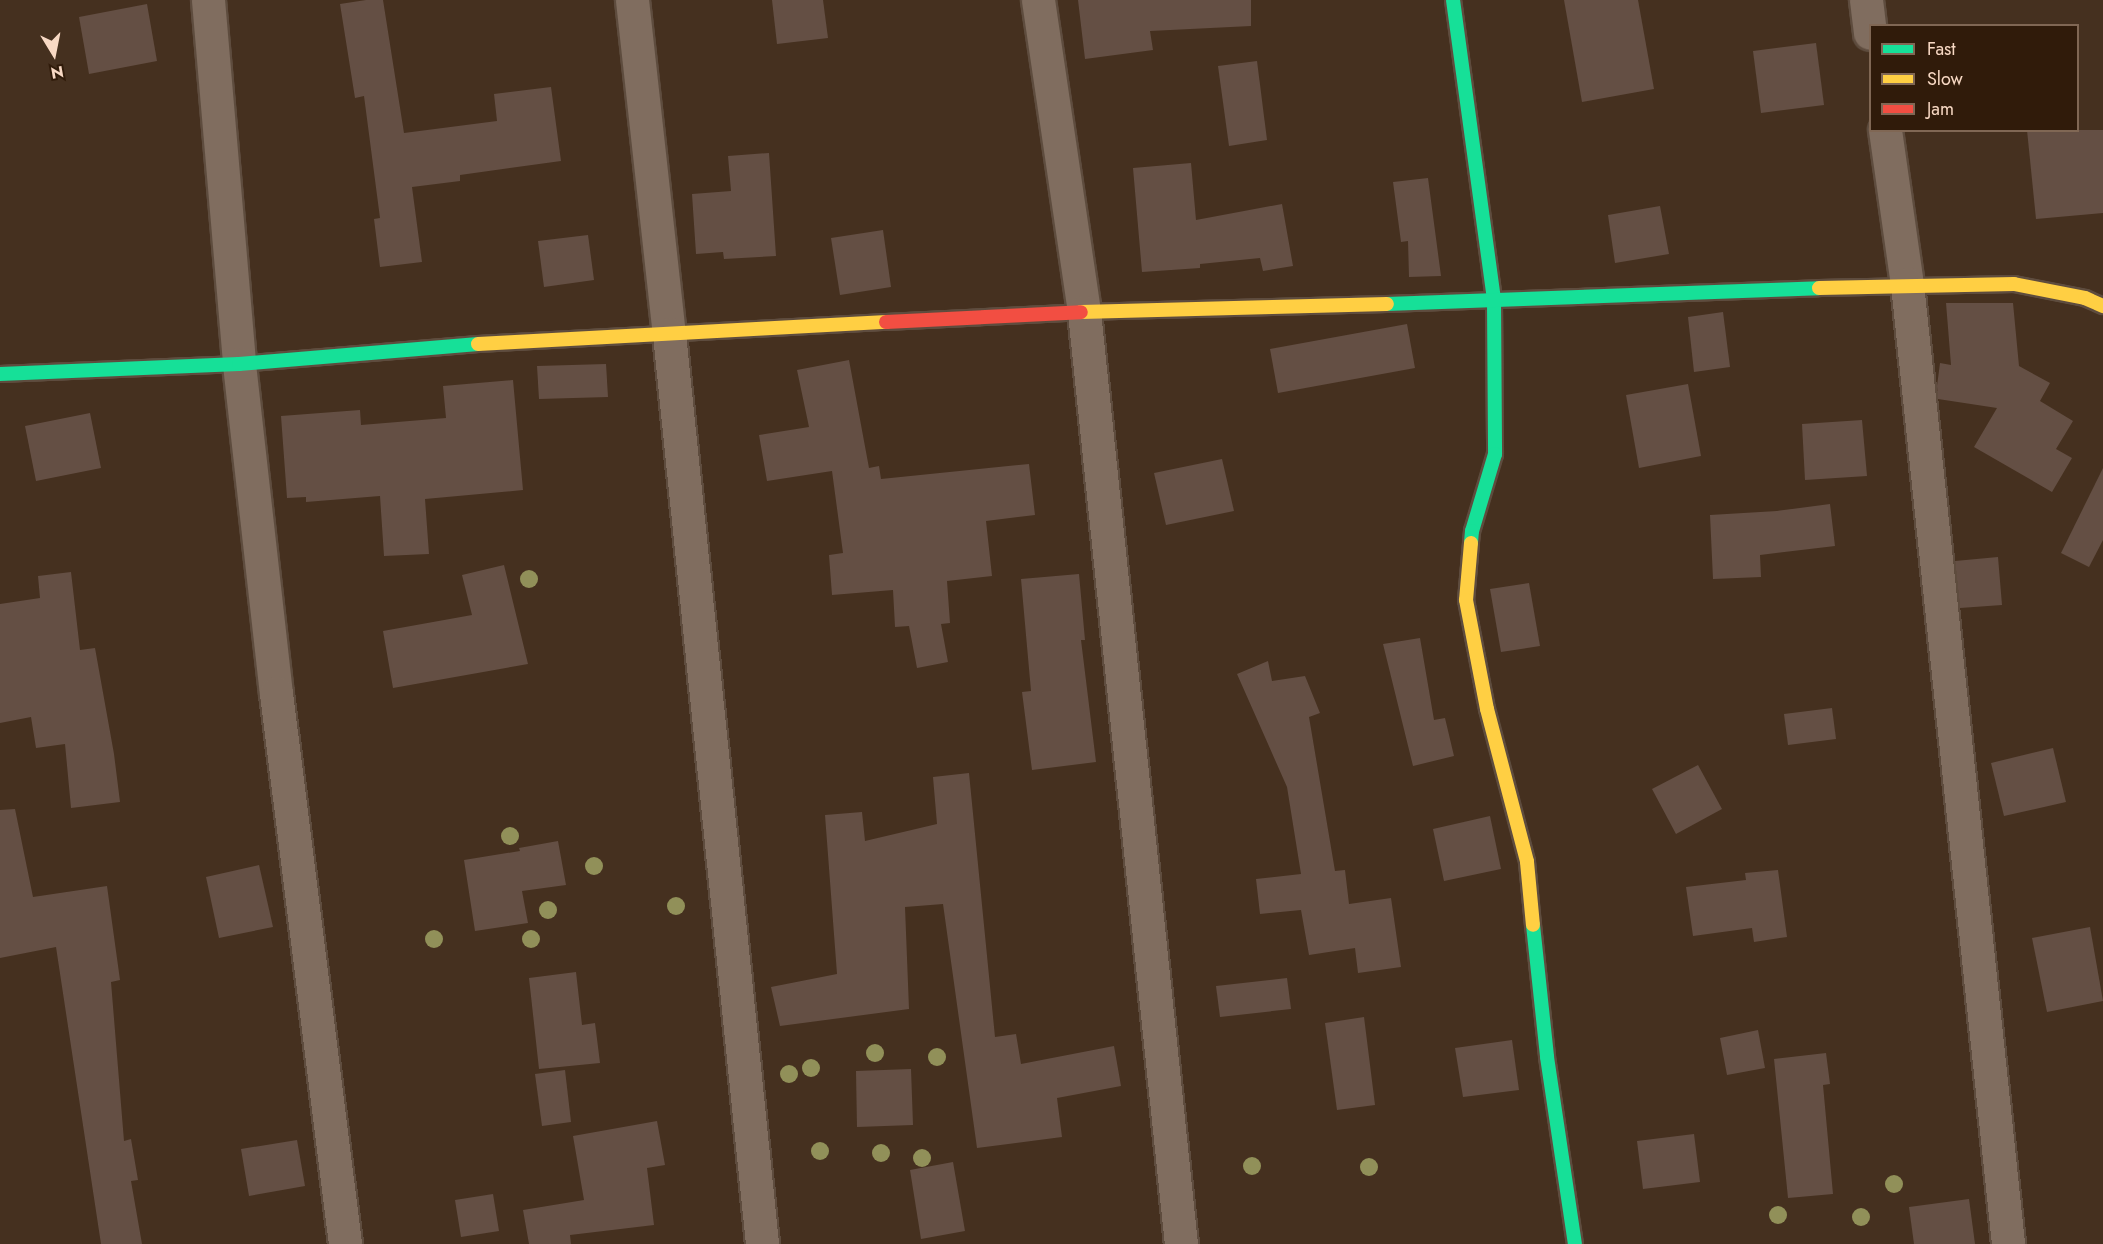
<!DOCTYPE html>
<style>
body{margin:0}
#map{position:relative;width:2103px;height:1244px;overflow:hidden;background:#45301f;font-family:Jost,sans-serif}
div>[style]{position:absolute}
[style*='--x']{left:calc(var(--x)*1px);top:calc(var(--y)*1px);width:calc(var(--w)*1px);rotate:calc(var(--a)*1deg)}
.building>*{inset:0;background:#644f44}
.roads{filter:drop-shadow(2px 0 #5e4c3e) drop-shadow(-2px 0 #5e4c3e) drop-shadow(0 2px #5e4c3e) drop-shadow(0 -2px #5e4c3e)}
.street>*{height:33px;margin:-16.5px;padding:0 16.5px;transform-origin:16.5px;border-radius:16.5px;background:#806d5f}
.fast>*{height:14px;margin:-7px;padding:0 7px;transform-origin:7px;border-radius:7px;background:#16e098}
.slow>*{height:14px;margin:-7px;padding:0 7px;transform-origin:7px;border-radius:7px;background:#ffcf43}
.jam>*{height:14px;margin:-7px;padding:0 7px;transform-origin:7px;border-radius:7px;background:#f24e42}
.trees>*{width:18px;height:18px;margin:-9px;border-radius:50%;background:#919059}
span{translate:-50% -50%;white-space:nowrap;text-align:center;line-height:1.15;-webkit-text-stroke:4.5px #301b0a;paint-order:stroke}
.legend{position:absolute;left:1869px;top:24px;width:210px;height:108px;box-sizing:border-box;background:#301b0a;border:2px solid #806754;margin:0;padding:8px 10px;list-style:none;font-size:18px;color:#f8d9c4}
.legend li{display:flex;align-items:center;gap:12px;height:30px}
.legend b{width:30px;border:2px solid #806754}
.north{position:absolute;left:24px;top:24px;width:60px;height:60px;-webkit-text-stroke:4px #301b0a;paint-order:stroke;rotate:170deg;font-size:16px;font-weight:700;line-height:24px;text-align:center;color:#f8d9c4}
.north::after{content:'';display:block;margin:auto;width:21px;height:27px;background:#f8d9c4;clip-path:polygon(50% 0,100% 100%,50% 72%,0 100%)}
</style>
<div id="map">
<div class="building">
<i style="clip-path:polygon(366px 0,383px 0,404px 133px,497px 121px,494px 94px,551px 87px,561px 161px,460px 175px,460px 181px,412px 187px,422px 262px,380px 267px,374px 219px,380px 218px,364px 96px,355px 98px,340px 4px)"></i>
<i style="clip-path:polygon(772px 0,823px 0,828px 38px,777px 44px)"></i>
<i style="clip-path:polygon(1078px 0,1251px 0,1251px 26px,1150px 31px,1153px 50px,1085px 59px)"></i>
<i style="clip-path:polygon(1564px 0,1638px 0,1654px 89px,1582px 102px)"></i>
<i style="clip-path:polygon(147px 4px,157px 61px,89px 74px,79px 17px)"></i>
<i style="clip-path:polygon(1816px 43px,1824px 105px,1761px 113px,1753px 51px)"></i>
<i style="clip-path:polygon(1257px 61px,1267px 140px,1229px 146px,1218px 66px)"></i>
<i style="clip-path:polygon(2027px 130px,2103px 130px,2103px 213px,2036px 219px)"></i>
<i style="clip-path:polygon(769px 153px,776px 256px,724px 259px,723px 252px,696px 254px,692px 194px,731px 191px,728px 156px)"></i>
<i style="clip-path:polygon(1191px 163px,1196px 220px,1282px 204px,1293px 266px,1263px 271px,1260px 258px,1200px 264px,1200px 268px,1142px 272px,1133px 168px)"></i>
<i style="clip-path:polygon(1428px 178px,1441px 276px,1409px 277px,1408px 241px,1401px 242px,1393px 182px)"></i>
<i style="clip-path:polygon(1660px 206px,1669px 254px,1615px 263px,1608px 215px)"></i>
<i style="clip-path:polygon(883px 230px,891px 287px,840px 295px,831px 238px)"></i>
<i style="clip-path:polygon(588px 235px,594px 280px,544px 287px,538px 241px)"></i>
<i style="clip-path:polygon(1946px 303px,2013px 303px,2019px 366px,2050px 383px,2040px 401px,2073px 421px,2056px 449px,2072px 458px,2052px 492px,1974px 447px,1997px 408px,1938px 399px,1937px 386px,1940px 363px,1951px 365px)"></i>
<i style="clip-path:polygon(1723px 312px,1730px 367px,1694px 372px,1688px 317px)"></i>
<i style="clip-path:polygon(1407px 324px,1415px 368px,1278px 393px,1270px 349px)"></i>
<i style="clip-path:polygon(849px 360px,869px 468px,879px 466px,881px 479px,1029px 464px,1035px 515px,986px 521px,992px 576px,947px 581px,950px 623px,941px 624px,948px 662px,917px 668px,909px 626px,895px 627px,893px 590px,832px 595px,829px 555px,843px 553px,832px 471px,767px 481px,759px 435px,809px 427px,797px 370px)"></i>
<i style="clip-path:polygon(606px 364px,608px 397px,539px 399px,537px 366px)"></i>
<i style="clip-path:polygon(513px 380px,523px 490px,425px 499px,429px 554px,384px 556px,380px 496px,306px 502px,306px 497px,287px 498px,281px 416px,360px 410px,361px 425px,446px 418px,443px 386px)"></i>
<i style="clip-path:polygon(1688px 384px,1701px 456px,1639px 468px,1626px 395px)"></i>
<i style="clip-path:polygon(90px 413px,101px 468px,36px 481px,25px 426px)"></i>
<i style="clip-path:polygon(1862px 420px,1867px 476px,1805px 480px,1802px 424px)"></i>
<i style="clip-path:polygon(1222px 459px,1234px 511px,1166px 525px,1154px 473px)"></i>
<i style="clip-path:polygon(2103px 468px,2103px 540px,2089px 567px,2061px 553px)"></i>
<i style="clip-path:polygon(1830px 504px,1835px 546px,1760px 555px,1761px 577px,1713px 579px,1710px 515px,1777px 511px)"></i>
<i style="clip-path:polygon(1998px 557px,2002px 605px,1960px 608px,1955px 561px)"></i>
<i style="clip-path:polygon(504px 565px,528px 664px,393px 688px,383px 631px,472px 615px,462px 575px)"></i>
<i style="clip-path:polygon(71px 572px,80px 650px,95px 648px,114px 754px,120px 802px,71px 808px,65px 744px,36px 748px,31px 717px,0 723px,0 604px,40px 598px,38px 576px)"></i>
<i style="clip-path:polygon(1079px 574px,1085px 640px,1081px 640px,1096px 762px,1032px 770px,1022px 692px,1031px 691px,1021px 579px)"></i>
<i style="clip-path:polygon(1529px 583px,1540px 646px,1501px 652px,1490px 589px)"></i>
<i style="clip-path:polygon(1420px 638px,1434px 720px,1445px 718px,1454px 756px,1413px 766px,1383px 644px)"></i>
<i style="clip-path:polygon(1268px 661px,1272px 681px,1305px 676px,1320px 713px,1309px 717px,1335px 871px,1345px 870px,1349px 904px,1391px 898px,1401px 967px,1358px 973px,1355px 948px,1309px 955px,1301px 910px,1260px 914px,1256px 879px,1301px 874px,1287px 787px,1237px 674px)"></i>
<i style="clip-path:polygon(1832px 708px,1836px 739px,1788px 745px,1784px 714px)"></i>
<i style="clip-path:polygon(2053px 748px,2066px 802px,2004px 816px,1991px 763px)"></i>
<i style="clip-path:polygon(1698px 765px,1722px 809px,1676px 834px,1652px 789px)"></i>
<i style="clip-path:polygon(969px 773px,995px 1037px,1016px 1034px,1021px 1064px,1114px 1046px,1121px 1086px,1057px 1098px,1062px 1137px,977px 1148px,943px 904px,905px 907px,909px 1009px,780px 1026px,771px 987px,837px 974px,825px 815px,862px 812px,865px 841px,937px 824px,933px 777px)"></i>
<i style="clip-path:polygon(15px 809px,33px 897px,107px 886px,120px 980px,111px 982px,124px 1141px,131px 1139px,138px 1180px,131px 1181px,142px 1244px,101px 1244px,56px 947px,0 958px,0 810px)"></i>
<i style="clip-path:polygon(1490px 816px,1501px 869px,1444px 881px,1433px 829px)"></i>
<i style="clip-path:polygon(558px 841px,566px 885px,522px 891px,528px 923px,475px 931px,464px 860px,520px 851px,519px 848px)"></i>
<i style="clip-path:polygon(259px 865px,273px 927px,219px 938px,206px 877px)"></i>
<i style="clip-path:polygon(1778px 870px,1787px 937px,1754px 942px,1752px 928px,1693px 936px,1686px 887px,1746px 880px,1745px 873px)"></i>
<i style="clip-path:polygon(2090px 927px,2103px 1001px,2047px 1012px,2032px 938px)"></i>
<i style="clip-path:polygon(576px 972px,582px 1025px,595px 1023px,600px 1063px,539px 1069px,529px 978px)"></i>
<i style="clip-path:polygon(1287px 978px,1291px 1009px,1220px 1017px,1216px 986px)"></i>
<i style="clip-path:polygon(1364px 1017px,1375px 1105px,1337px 1110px,1325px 1023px)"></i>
<i style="clip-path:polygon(1758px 1030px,1765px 1068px,1727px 1075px,1720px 1038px)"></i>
<i style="clip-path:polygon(1512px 1040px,1519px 1090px,1463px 1097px,1455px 1048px)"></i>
<i style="clip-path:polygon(1826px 1053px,1830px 1084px,1823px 1085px,1833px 1194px,1788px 1198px,1774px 1059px)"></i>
<i style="clip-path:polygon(911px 1069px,913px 1125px,857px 1127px,856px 1071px)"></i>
<i style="clip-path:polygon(565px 1070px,571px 1122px,542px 1126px,535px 1074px)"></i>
<i style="clip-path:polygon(657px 1121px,665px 1165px,647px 1168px,654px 1225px,570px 1235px,571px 1244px,529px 1244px,523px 1210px,584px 1200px,573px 1136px)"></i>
<i style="clip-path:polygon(1694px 1134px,1700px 1182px,1643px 1189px,1637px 1141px)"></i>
<i style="clip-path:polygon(297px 1140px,305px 1186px,249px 1196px,241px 1149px)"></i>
<i style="clip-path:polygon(953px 1162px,965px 1231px,921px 1239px,910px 1170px)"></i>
<i style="clip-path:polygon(493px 1194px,499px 1231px,461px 1237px,455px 1200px)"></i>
<i style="clip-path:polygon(1969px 1199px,1975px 1244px,1914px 1244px,1909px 1207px)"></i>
</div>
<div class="roads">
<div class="street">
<i style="--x:208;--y:0;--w:365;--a:85.1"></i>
<i style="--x:239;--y:364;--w:331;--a:83.6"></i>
<i style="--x:276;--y:693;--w:555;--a:82.86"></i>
<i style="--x:632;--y:0;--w:336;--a:83.7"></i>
<i style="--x:669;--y:334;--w:915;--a:84.16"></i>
<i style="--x:1038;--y:0;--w:315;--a:81.6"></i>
<i style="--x:1084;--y:312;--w:937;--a:84.06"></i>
<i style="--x:1866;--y:0;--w:33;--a:83"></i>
<i style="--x:1885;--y:130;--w:156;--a:81.9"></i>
<i style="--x:1907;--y:284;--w:965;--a:83.99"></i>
</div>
<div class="fast">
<i style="--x:1453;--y:0;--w:304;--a:82.2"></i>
<i style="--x:1494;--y:301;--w:153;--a:89.6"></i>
<i style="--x:1495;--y:454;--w:80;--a:106.6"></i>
<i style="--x:1472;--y:531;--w:12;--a:95"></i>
<i style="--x:1387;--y:304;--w:432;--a:-2.1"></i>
<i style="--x:0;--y:374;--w:239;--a:-2.4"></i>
<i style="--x:239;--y:364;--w:240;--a:-4.8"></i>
<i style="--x:1533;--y:925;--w:133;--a:83.9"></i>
<i style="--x:1547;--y:1057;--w:189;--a:81.5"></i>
</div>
<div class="slow">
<i style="--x:1819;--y:288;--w:195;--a:-1.2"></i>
<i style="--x:2014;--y:284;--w:72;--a:11.2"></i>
<i style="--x:2085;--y:298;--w:20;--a:24"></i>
<i style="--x:1081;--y:312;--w:306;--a:-1.5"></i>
<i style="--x:478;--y:344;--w:409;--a:-3.1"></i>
<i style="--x:1471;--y:543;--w:57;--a:95"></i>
<i style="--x:1466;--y:600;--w:111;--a:79.1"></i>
<i style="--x:1487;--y:709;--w:158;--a:75.3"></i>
<i style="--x:1527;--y:862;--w:63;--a:84.6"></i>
</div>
<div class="jam">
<i style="--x:886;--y:322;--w:195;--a:-2.9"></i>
</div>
</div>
<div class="trees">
<i style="left:529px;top:579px"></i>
<i style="left:510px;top:836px"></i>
<i style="left:594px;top:866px"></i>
<i style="left:676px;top:906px"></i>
<i style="left:548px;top:910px"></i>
<i style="left:434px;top:939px"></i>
<i style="left:531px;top:939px"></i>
<i style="left:875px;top:1053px"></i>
<i style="left:937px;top:1057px"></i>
<i style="left:811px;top:1068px"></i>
<i style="left:789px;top:1074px"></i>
<i style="left:820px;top:1151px"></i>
<i style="left:881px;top:1153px"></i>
<i style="left:922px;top:1158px"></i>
<i style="left:1252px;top:1166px"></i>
<i style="left:1369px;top:1167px"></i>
<i style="left:1894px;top:1184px"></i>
<i style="left:1778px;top:1215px"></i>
<i style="left:1861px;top:1217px"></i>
</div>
<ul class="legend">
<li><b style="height:8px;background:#16e098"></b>Fast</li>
<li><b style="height:8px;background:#ffcf43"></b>Slow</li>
<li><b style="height:8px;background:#f24e42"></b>Jam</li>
</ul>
<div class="north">N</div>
</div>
